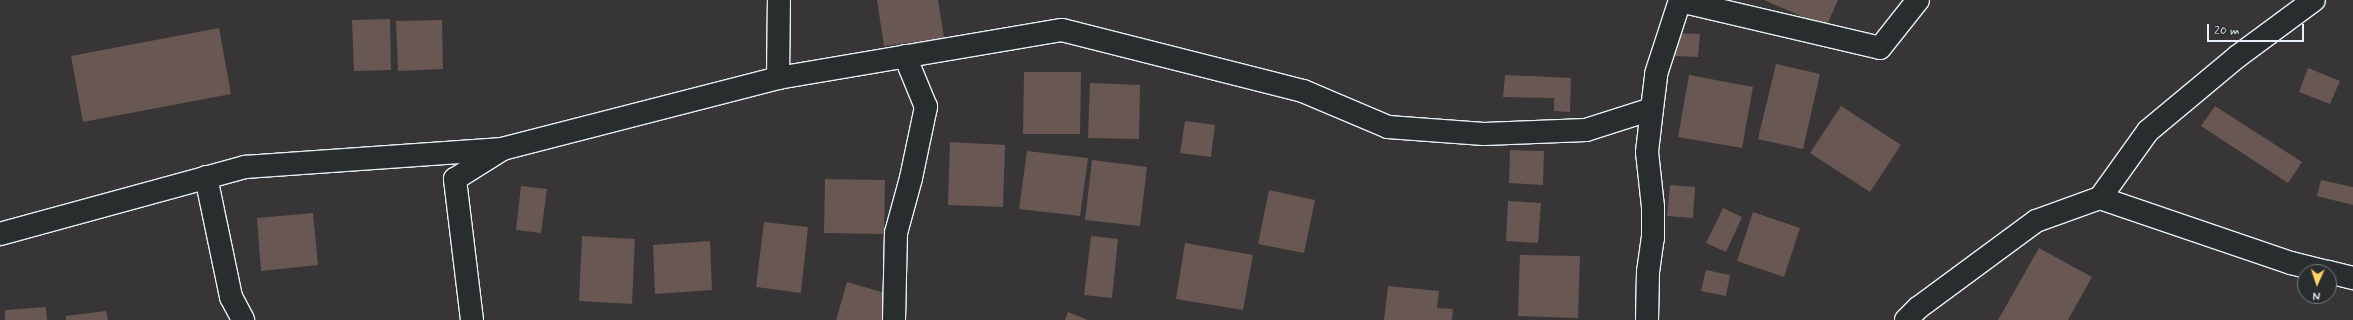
<!DOCTYPE html>
<style>
body{margin:0}
#map{position:relative;width:2353px;height:320px;overflow:hidden;background:#373535;font-family:Mynerve,sans-serif}
div>[style]{position:absolute}
[style*='--x']{left:calc(var(--x)*1px);top:calc(var(--y)*1px);width:calc(var(--w)*1px);rotate:calc(var(--a)*1deg)}
.building>*{inset:0;background:#695753}
.roads{filter:drop-shadow(1px 0 #e8f1f8) drop-shadow(-1px 0 #e8f1f8) drop-shadow(0 1px #e8f1f8) drop-shadow(0 -1px #e8f1f8)}
.minor>*{height:22px;margin:-11px;padding:0 11px;transform-origin:11px;border-radius:11px;background:#2a2d2e}
span{translate:-50% -50%;white-space:nowrap;text-align:center;line-height:1.15;-webkit-text-stroke:4px #2a2d2e;paint-order:stroke}
.north{position:absolute;left:2297px;top:264px;width:40px;height:40px;box-sizing:border-box;background:#2a2d2e;border:1px solid #767b7f;border-radius:50%;rotate:183deg;font-size:11px;font-weight:700;line-height:16px;text-align:center;color:#e8f1f8}
.north::after{content:'';display:block;margin:auto;width:14px;height:18px;background:#ffd166;clip-path:polygon(50% 0,100% 100%,50% 72%,0 100%)}
.scale{position:absolute;left:2207px;top:24px;width:97px;height:18px;box-sizing:border-box;border:2px solid #e8f1f8;border-top:0;padding-left:5px;font-size:12px;line-height:14px;white-space:nowrap;color:#e8f1f8;-webkit-text-stroke:3px #2a2d2e;paint-order:stroke}
</style>
<div id="map">
<div class="building">
<i style="clip-path:polygon(877px 0,938px 0,944px 38px,884px 46px)"></i>
<i style="clip-path:polygon(1764px 0,1838px 0,1826px 27px)"></i>
<i style="clip-path:polygon(390px 19px,391px 70px,354px 71px,352px 20px)"></i>
<i style="clip-path:polygon(442px 20px,443px 69px,398px 71px,396px 21px)"></i>
<i style="clip-path:polygon(219px 28px,231px 94px,83px 122px,71px 56px)"></i>
<i style="clip-path:polygon(1675px 33px,1700px 34px,1698px 57px,1674px 56px)"></i>
<i style="clip-path:polygon(1776px 64px,1820px 74px,1803px 149px,1758px 139px)"></i>
<i style="clip-path:polygon(2308px 68px,2340px 81px,2330px 104px,2299px 92px)"></i>
<i style="clip-path:polygon(1024px 72px,1081px 72px,1080px 134px,1023px 134px)"></i>
<i style="clip-path:polygon(1505px 75px,1571px 78px,1570px 112px,1554px 111px,1554px 98px,1503px 97px)"></i>
<i style="clip-path:polygon(1689px 75px,1753px 87px,1742px 148px,1678px 137px)"></i>
<i style="clip-path:polygon(1090px 83px,1140px 85px,1139px 139px,1088px 138px)"></i>
<i style="clip-path:polygon(1841px 106px,1901px 145px,1870px 192px,1810px 153px)"></i>
<i style="clip-path:polygon(2215px 106px,2302px 162px,2288px 183px,2201px 126px)"></i>
<i style="clip-path:polygon(1185px 121px,1215px 125px,1211px 157px,1180px 153px)"></i>
<i style="clip-path:polygon(950px 142px,1005px 145px,1003px 207px,948px 205px)"></i>
<i style="clip-path:polygon(1510px 150px,1544px 151px,1543px 185px,1509px 183px)"></i>
<i style="clip-path:polygon(1027px 151px,1088px 158px,1080px 216px,1019px 209px)"></i>
<i style="clip-path:polygon(1092px 160px,1147px 167px,1140px 226px,1085px 220px)"></i>
<i style="clip-path:polygon(825px 179px,885px 180px,884px 234px,824px 233px)"></i>
<i style="clip-path:polygon(2321px 180px,2353px 187px,2353px 205px,2317px 196px)"></i>
<i style="clip-path:polygon(1670px 185px,1695px 187px,1693px 218px,1667px 216px)"></i>
<i style="clip-path:polygon(521px 186px,547px 189px,541px 233px,516px 230px)"></i>
<i style="clip-path:polygon(1269px 190px,1315px 200px,1304px 253px,1258px 244px)"></i>
<i style="clip-path:polygon(1508px 201px,1541px 203px,1538px 243px,1506px 241px)"></i>
<i style="clip-path:polygon(1723px 208px,1742px 217px,1726px 252px,1706px 243px)"></i>
<i style="clip-path:polygon(1753px 212px,1800px 228px,1784px 277px,1737px 261px)"></i>
<i style="clip-path:polygon(313px 213px,318px 265px,261px 271px,257px 218px)"></i>
<i style="clip-path:polygon(764px 222px,808px 227px,801px 293px,756px 287px)"></i>
<i style="clip-path:polygon(582px 236px,635px 239px,632px 304px,579px 301px)"></i>
<i style="clip-path:polygon(1091px 236px,1118px 239px,1112px 298px,1084px 295px)"></i>
<i style="clip-path:polygon(710px 241px,712px 290px,655px 294px,653px 245px)"></i>
<i style="clip-path:polygon(1185px 243px,1253px 255px,1243px 310px,1176px 299px)"></i>
<i style="clip-path:polygon(2039px 248px,2092px 277px,2068px 320px,1998px 320px)"></i>
<i style="clip-path:polygon(1520px 255px,1580px 256px,1578px 318px,1518px 316px)"></i>
<i style="clip-path:polygon(1706px 270px,1730px 275px,1726px 296px,1701px 291px)"></i>
<i style="clip-path:polygon(847px 282px,885px 293px,882px 303px,892px 305px,887px 320px,836px 320px)"></i>
<i style="clip-path:polygon(1388px 286px,1439px 291px,1437px 308px,1453px 309px,1452px 320px,1384px 320px)"></i>
<i style="clip-path:polygon(46px 307px,47px 320px,5px 320px,5px 310px)"></i>
<i style="clip-path:polygon(106px 311px,108px 320px,66px 320px,66px 316px)"></i>
<i style="clip-path:polygon(1068px 312px,1088px 320px,1065px 320px)"></i>
</div>
<div class="roads">
<div class="minor">
<i style="--x:1680;--y:1;--w:205;--a:13.2"></i>
<i style="--x:1880;--y:48;--w:61;--a:-51.6"></i>
<i style="--x:778;--y:78;--w:78;--a:-89.3"></i>
<i style="--x:206;--y:177;--w:123;--a:78.2"></i>
<i style="--x:231;--y:297;--w:26;--a:62"></i>
<i style="--x:2100;--y:198;--w:82;--a:-54.4"></i>
<i style="--x:2148;--y:131;--w:117;--a:-39.8"></i>
<i style="--x:2238;--y:56;--w:94;--a:-36.4"></i>
<i style="--x:0;--y:234;--w:254;--a:-15.3"></i>
<i style="--x:245;--y:167;--w:258;--a:-4"></i>
<i style="--x:502;--y:149;--w:285;--a:-14.4"></i>
<i style="--x:778;--y:78;--w:288;--a:-9.6"></i>
<i style="--x:1062;--y:30;--w:249;--a:14.2"></i>
<i style="--x:1303;--y:91;--w:92;--a:23"></i>
<i style="--x:1388;--y:127;--w:96;--a:4.2"></i>
<i style="--x:1484;--y:134;--w:102;--a:-2.2"></i>
<i style="--x:1586;--y:130;--w:69;--a:-17.7"></i>
<i style="--x:2329;--y:272;--w:25;--a:14"></i>
<i style="--x:472;--y:320;--w:142;--a:-96.9"></i>
<i style="--x:455;--y:179;--w:54;--a:-32.2"></i>
<i style="--x:894;--y:320;--w:87;--a:-88.7"></i>
<i style="--x:896;--y:233;--w:57;--a:-74.7"></i>
<i style="--x:911;--y:178;--w:73;--a:-78.1"></i>
<i style="--x:926;--y:107;--w:55;--a:-112.4"></i>
<i style="--x:1647;--y:320;--w:48;--a:-88.8"></i>
<i style="--x:1648;--y:272;--w:34;--a:-82"></i>
<i style="--x:1653;--y:238;--w:31;--a:-90"></i>
<i style="--x:1653;--y:207;--w:55;--a:-96.2"></i>
<i style="--x:1647;--y:152;--w:43;--a:-83.4"></i>
<i style="--x:1652;--y:109;--w:35;--a:-83"></i>
<i style="--x:1656;--y:74;--w:78;--a:-72"></i>
<i style="--x:1906;--y:320;--w:17;--a:-45"></i>
<i style="--x:1918;--y:308;--w:147;--a:-36.4"></i>
<i style="--x:2036;--y:221;--w:68;--a:-19.8"></i>
<i style="--x:2100;--y:198;--w:202;--a:18.8"></i>
<i style="--x:2291;--y:263;--w:38;--a:14"></i>
</div>
</div>
<div class="north">N</div>
<div class="scale">20 m</div>
</div>
